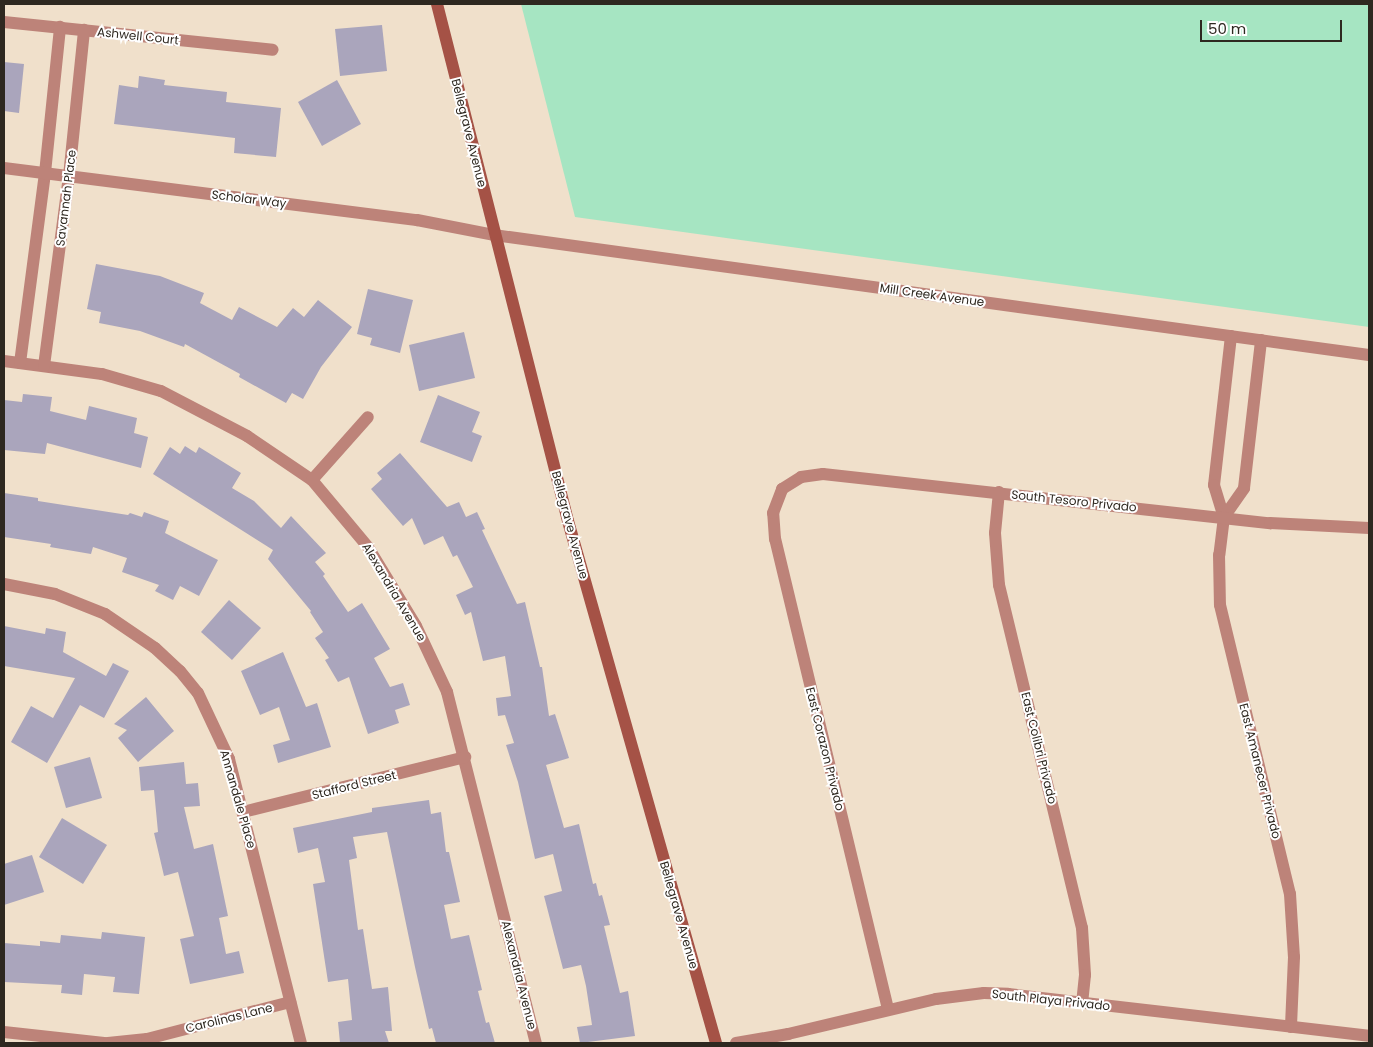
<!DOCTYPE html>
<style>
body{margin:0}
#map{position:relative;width:1373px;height:1047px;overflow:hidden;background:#f0e0cb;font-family:Poppins,sans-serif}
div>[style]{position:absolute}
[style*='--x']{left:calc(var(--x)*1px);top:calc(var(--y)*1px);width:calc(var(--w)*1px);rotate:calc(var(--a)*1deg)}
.green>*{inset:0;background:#a6e5c2}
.building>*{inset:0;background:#aaa5bc}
.minor>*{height:12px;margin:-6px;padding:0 6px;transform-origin:6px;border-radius:6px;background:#bd8379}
.tertiary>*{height:12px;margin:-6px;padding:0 6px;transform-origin:6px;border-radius:6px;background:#bd8379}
.secondary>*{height:12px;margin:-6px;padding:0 6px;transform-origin:6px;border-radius:6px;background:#a55246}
span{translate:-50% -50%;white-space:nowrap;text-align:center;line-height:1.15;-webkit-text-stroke:4px #fff;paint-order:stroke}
.street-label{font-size:12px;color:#2e2820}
.frame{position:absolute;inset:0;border:5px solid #2e2820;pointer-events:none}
.scale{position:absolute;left:1200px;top:20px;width:142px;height:22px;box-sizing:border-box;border:2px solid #2e2820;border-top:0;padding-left:6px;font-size:15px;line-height:18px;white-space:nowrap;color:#2e2820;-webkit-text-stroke:4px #fff;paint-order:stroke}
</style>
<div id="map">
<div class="green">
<i style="clip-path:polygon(521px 4px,1369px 4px,1369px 327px,575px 217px)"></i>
</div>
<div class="building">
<i style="clip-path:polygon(382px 25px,387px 71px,340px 76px,335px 29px)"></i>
<i style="clip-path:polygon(4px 62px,24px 64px,19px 113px,4px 111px)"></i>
<i style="clip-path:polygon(139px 76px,165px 80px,164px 85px,227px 92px,226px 102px,281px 108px,276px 157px,234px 153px,235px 138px,114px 124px,119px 85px,138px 88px)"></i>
<i style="clip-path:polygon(337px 80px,361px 124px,322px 146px,298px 102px)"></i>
<i style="clip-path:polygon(96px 264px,160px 276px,204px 293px,200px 303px,232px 320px,239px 307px,277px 327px,293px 308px,304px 317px,318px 300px,352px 327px,321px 367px,303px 399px,292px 393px,286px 403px,239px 377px,240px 374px,185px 344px,184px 347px,140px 331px,99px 323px,101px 312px,87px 309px)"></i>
<i style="clip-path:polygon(368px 289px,413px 300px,400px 353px,370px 345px,372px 338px,357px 334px)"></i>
<i style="clip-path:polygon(464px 332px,475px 378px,419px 391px,409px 345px)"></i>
<i style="clip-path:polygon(23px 394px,52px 397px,50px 411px,86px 420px,89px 406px,137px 418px,134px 433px,148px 437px,141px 468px,47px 443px,45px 454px,4px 450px,4px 400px,22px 402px)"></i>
<i style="clip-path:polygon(438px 395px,480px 412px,472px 432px,482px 436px,472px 462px,420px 442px)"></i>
<i style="clip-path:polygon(185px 446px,196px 453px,199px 447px,241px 473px,232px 488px,254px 501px,281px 528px,291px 516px,326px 553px,315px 562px,325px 574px,323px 576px,348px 612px,362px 603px,390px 649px,374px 658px,390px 687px,403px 683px,410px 705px,395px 710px,399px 723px,368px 734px,349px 677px,338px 682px,325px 660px,329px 658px,315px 638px,323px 632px,310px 612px,311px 611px,268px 559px,273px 550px,153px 474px,170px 447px,180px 454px)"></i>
<i style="clip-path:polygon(400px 453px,447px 507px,459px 502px,466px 517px,477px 512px,485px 529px,482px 530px,517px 604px,525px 602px,540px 667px,542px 667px,549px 716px,555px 714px,569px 758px,546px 765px,564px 828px,579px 824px,593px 884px,596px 883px,599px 896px,602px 895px,610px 925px,604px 926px,620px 993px,628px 991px,635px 1036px,580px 1043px,577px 1027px,592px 1025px,586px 986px,581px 965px,563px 969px,544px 896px,562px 891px,553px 854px,535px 859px,518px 782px,506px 745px,514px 743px,505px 715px,498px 716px,496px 698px,511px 696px,505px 656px,483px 661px,471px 612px,465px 615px,456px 595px,473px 587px,457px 555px,453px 557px,443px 536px,424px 545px,412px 518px,403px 526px,371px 489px,382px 479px,377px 473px)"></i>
<i style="clip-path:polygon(4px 493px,38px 498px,38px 501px,128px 515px,130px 513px,142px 517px,144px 512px,169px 521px,165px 533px,218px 560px,199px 596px,180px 586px,173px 600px,155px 591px,159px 585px,122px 572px,127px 558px,93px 547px,91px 554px,50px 547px,51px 544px,4px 537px)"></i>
<i style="clip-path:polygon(229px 600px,261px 628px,232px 660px,201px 632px)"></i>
<i style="clip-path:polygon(4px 626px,45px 634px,46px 628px,66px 632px,63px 652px,106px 676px,113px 663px,129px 671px,104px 718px,80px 705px,47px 763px,11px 742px,31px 706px,53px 718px,75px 678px,4px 666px)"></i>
<i style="clip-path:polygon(283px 652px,306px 707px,317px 703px,331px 747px,278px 763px,273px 745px,290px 740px,279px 707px,260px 715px,241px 671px)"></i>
<i style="clip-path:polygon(146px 697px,174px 731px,138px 762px,118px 738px,127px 730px,114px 724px)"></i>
<i style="clip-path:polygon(90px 757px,102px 798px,66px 808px,54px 767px)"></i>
<i style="clip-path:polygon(184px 762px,186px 784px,198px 783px,200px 806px,184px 807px,194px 849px,213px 844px,228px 916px,219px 918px,226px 954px,239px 951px,244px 973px,190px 984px,180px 939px,194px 936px,178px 872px,164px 876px,154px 833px,158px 832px,154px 790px,141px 791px,139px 767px)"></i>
<i style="clip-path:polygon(429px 800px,431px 814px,441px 812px,446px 852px,449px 852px,460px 902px,444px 905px,451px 939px,469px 935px,482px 990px,478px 991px,486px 1023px,489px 1022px,495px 1043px,436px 1043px,432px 1028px,429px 1029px,415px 967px,387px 832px,353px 837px,357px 858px,349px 860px,358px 930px,363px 929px,372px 989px,388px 987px,392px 1031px,385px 1031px,389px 1043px,340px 1043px,338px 1022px,352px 1020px,348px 979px,328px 982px,313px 884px,325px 882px,318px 848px,298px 853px,293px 828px,372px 812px,372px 808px)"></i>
<i style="clip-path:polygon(62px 818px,107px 845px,83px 884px,39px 857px)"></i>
<i style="clip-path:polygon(32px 855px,44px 892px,4px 905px,4px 864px)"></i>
<i style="clip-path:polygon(102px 932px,145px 937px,139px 994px,113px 992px,115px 977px,84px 974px,82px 995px,61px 993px,62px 985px,4px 982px,4px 943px,40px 946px,40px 941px,60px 943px,61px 935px,101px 939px)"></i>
</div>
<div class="minor">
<i style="--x:4;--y:22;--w:270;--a:5.9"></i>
<i style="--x:1231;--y:336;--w:150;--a:96.5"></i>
<i style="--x:1214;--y:485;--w:34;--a:73"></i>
<i style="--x:1224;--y:517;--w:35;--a:-55"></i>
<i style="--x:1244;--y:488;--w:149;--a:-83.4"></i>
<i style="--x:4;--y:361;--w:99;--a:7.6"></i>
<i style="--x:102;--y:374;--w:61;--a:16.1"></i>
<i style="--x:161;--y:391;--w:97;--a:27.6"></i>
<i style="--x:247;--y:436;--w:78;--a:34.1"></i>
<i style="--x:312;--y:480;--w:87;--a:50.1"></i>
<i style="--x:368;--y:547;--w:92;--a:58.7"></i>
<i style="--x:416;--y:626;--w:73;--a:64.8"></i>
<i style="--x:447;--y:692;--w:362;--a:75.8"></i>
<i style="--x:20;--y:363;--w:192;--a:-82.5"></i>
<i style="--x:45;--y:173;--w:147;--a:-84.1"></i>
<i style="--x:44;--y:366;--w:192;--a:-82.5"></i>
<i style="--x:69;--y:176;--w:147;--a:-84.1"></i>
<i style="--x:312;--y:480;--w:84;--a:-48.4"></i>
<i style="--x:999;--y:492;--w:41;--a:95.6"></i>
<i style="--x:995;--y:533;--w:52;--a:85.6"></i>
<i style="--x:999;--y:585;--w:353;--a:76.4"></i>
<i style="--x:1082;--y:928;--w:47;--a:86.3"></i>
<i style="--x:1085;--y:975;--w:27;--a:96"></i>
<i style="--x:1224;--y:517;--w:38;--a:97"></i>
<i style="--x:1219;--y:555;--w:50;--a:88.9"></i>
<i style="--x:1220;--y:605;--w:297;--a:76.4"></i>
<i style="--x:1290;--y:894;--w:63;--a:86.4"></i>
<i style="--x:1294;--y:957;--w:70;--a:92.5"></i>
<i style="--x:4;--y:584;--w:52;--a:11.1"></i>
<i style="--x:55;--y:594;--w:54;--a:21.8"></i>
<i style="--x:105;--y:614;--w:60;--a:34.2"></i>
<i style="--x:155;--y:648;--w:34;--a:43"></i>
<i style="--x:180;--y:671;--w:28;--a:51"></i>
<i style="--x:198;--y:693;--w:73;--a:64.8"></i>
<i style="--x:229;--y:759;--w:293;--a:75.8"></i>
<i style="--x:243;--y:812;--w:229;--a:-13.9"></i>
<i style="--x:888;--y:1009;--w:483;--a:-103.5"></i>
<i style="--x:775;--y:539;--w:26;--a:-94"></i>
<i style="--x:773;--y:513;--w:26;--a:-69"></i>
<i style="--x:782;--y:489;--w:22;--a:-32"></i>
<i style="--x:801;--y:477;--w:22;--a:-8"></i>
<i style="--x:823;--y:474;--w:450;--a:6.3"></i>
<i style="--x:1270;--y:523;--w:99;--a:2.9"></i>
<i style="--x:4;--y:1032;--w:103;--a:6.2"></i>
<i style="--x:108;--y:1043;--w:39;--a:-6"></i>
<i style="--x:147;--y:1039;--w:148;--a:-14.5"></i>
<i style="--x:736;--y:1043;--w:53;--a:-9.8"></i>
<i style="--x:788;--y:1034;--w:152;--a:-13.3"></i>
<i style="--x:936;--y:999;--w:48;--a:-7.1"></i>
<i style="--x:984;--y:993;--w:24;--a:2"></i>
<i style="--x:1008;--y:994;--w:363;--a:6.6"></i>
</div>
<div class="tertiary">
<i style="--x:4;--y:168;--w:416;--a:7.2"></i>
<i style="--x:417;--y:220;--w:78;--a:11"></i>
<i style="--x:494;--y:235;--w:883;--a:7.81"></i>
</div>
<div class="secondary">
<i style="--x:437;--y:4;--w:533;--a:75.78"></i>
<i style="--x:568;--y:521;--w:543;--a:74.17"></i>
</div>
<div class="street-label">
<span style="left:138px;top:36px;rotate:6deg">Ashwell Court</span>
<span style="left:469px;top:133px;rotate:76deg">Bellegrave Avenue</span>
<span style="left:66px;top:198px;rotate:-83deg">Savannah Place</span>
<span style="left:249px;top:199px;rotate:7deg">Scholar Way</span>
<span style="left:932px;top:295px;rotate:8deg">Mill Creek Avenue</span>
<span style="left:1074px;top:501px;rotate:6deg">South Tesoro Privado</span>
<span style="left:570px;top:525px;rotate:75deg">Bellegrave Avenue</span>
<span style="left:394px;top:592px;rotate:59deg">Alexandria Avenue</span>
<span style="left:1039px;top:748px;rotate:76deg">East Colibri Privado</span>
<span style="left:825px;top:749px;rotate:76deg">East Corazon Privado</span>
<span style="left:1260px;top:771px;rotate:76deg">East Amanecer Privado</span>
<span style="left:354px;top:785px;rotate:-14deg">Stafford Street</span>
<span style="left:238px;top:799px;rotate:74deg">Annandale Place</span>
<span style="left:679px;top:915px;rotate:74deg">Bellegrave Avenue</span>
<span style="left:519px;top:975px;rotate:76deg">Alexandria Avenue</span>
<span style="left:1051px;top:1000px;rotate:6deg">South Playa Privado</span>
<span style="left:229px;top:1018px;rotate:-14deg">Carolinas Lane</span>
</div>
<div class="frame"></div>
<div class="scale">50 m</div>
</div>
